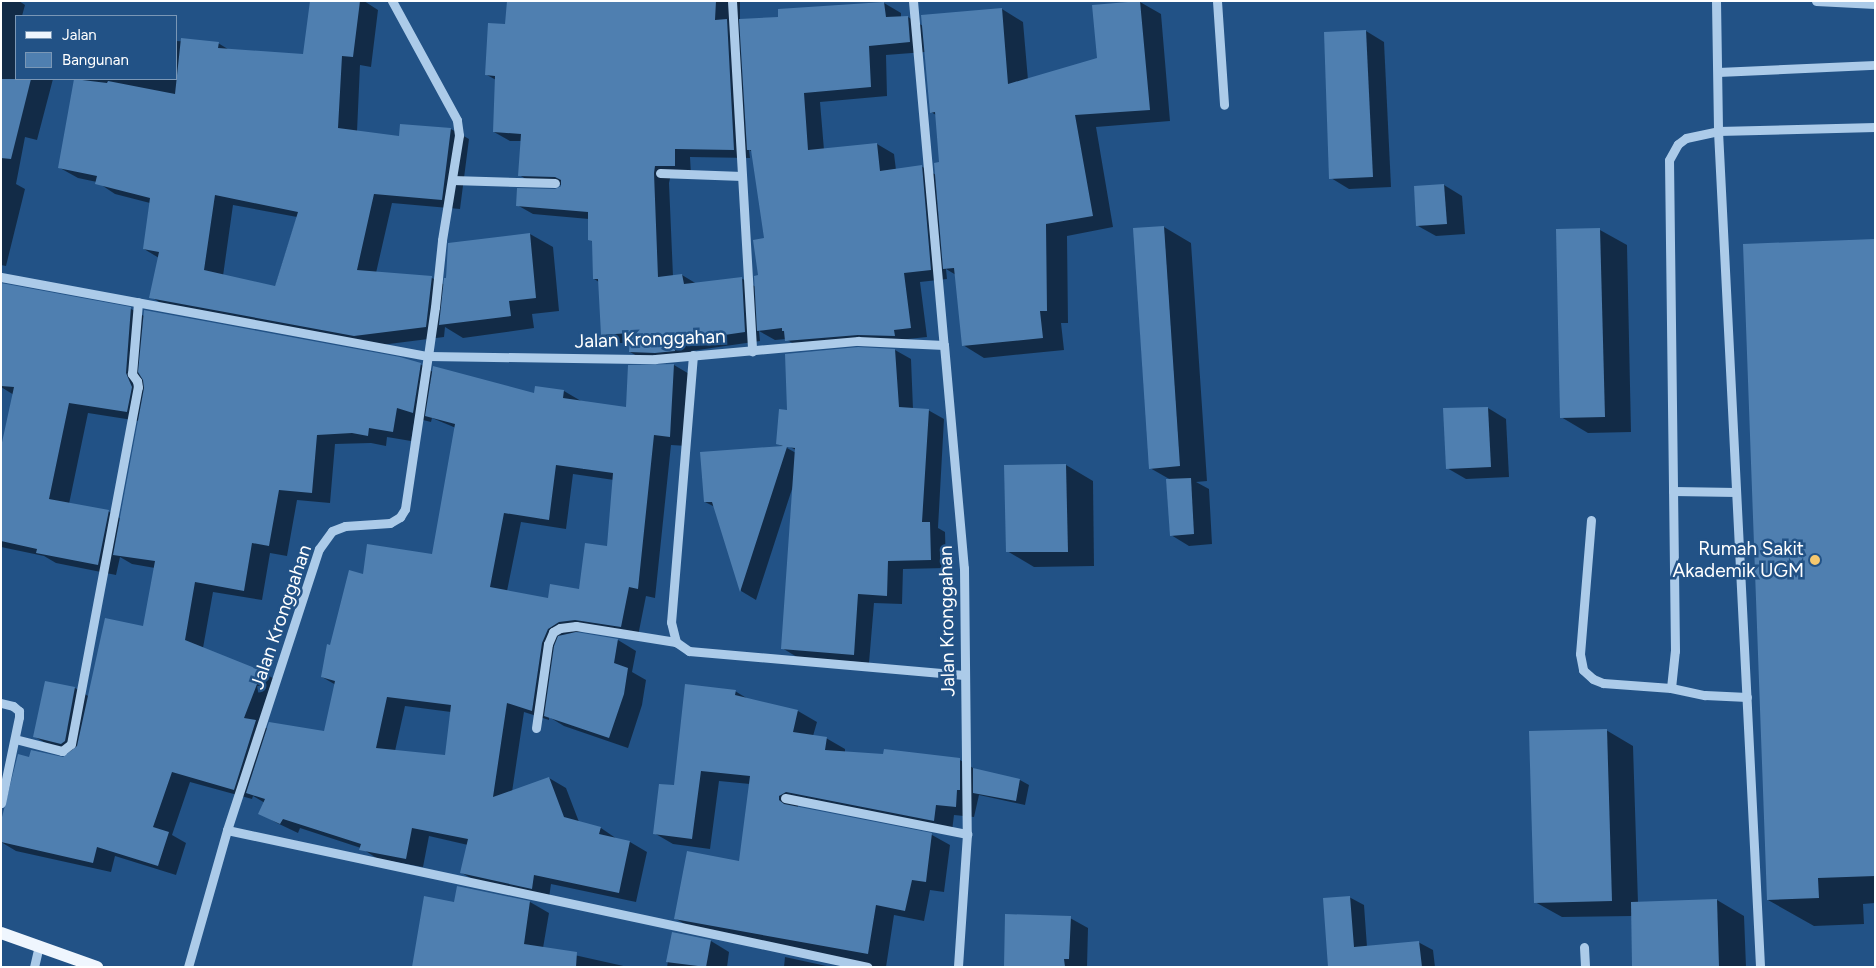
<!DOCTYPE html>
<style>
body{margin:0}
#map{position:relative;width:1876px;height:968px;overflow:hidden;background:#225286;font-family:Figtree,sans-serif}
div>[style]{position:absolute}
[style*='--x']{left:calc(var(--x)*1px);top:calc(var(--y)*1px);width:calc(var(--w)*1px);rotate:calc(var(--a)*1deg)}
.shadow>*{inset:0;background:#0007}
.building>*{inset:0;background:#4f7fb0}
.minor>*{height:9px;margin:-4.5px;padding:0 4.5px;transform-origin:4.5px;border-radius:4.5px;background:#accbe9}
.major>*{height:12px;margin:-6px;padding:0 6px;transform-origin:6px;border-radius:6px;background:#eff6fe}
.dots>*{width:14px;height:14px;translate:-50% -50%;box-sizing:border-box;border:2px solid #225286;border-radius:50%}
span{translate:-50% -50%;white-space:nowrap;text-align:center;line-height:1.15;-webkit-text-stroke:5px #225286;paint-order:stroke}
.street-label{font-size:19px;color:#fff}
.poi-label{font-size:19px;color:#fff}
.right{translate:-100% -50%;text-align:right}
.frame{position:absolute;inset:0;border:2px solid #fff;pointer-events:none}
.legend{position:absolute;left:15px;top:15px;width:162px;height:65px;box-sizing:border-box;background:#225286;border:1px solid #7a97b6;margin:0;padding:6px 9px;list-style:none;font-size:15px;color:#fff}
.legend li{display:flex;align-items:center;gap:10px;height:25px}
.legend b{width:25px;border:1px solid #7a97b6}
</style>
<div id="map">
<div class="shadow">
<i style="clip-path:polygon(1px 1px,19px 1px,25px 5px,22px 16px,16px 16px,16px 79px,53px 79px,37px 140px,25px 137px,16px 184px,25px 189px,6px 266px,1px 265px)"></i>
<i style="clip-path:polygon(evenodd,311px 1px,364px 1px,378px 10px,371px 67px,360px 65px,357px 132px,400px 137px,451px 129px,469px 139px,460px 209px,392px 203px,376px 273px,432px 278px,445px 285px,448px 279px,449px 244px,530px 234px,553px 247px,559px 311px,532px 314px,534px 328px,463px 338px,445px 327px,444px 337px,373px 346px,169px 308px,151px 297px,159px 258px,144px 249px,150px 203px,115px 194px,97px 182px,78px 178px,60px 168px,75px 79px,176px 79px,176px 41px,218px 43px,231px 51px,304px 55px,311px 1px,233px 205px,297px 217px,275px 287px,223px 276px,233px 205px)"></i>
<i style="clip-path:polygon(evenodd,639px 1px,740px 1px,740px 20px,780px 18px,884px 3px,901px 13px,901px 17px,908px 17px,923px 26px,1002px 9px,1023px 22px,1028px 80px,1098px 59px,1140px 2px,1161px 14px,1170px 121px,1096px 127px,1113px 227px,1067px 236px,1068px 323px,1061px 323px,1064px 350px,984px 358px,963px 345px,956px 275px,946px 269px,947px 279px,920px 282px,927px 337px,803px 350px,786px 339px,775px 340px,759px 331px,760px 341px,691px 351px,691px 359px,646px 361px,630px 352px,631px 343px,618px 343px,603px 334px,599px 282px,594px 279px,593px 242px,590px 240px,589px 219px,533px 214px,517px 205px,556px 190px,562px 185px,535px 184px,519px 175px,521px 141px,510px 141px,494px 132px,496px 80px,487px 75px,636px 33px,639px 1px,925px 52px,931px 112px,936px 115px,940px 164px,936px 175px,921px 166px,896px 170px,894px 154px,877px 144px,824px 150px,820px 102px,887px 96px,886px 55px,925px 52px,639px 1px,749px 150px,753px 152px,765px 239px,760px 276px,756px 287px,741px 278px,697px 284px,682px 275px,673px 276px,669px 183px,671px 174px,691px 175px,690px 157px,750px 158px,749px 150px)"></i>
<i style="clip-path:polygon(1366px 31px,1384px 42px,1391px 187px,1349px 189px,1331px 178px)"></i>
<i style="clip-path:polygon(1444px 185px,1462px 196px,1465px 234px,1436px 236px,1418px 226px)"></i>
<i style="clip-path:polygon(1164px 227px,1191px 243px,1207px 481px,1196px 482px,1209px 489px,1212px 544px,1189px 546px,1171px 535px,1171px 480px,1150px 468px)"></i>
<i style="clip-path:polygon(1600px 230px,1627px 245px,1631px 432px,1588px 433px,1561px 417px,1557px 231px)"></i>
<i style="clip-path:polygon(1875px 240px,1875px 903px,1863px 904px,1864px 924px,1814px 926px,1768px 900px)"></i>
<i style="clip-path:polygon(evenodd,1px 285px,131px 309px,144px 316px,420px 364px,433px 372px,535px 395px,564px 391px,581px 401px,627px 409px,630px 366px,674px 365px,691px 375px,687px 446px,671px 445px,655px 598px,646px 596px,638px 636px,594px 629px,573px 633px,618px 640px,636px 651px,632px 672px,646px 680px,642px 705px,628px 748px,564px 726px,549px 717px,549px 720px,524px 712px,512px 792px,549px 778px,566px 788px,579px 822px,601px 828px,617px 839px,630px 842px,647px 852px,636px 902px,551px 884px,549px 898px,479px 883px,462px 873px,468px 845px,429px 836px,423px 867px,378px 859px,361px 848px,300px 828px,298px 833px,277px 823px,260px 813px,265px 803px,253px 796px,252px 799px,190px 782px,172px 835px,186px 843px,176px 875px,115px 856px,111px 872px,16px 851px,1px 842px,30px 758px,63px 759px,72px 752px,53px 747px,35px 737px,46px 682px,75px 688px,88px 696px,144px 627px,155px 568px,132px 564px,120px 557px,116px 575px,56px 563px,44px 556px,1px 547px,1px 453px,14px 395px,1px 387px,1px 285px,88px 413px,139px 421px,121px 519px,108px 511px,69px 504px,88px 413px,1px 285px,415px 418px,431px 422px,432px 418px,456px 428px,433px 556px,364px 576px,331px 646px,322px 677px,336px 685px,325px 733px,268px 729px,263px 726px,280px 682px,262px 672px,203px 648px,213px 592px,262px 600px,270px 553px,287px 556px,297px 500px,330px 503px,335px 444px,371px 443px,386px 446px,387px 437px,411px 441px,415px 418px,1px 285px,573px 474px,614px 480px,608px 548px,581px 591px,549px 599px,507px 591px,521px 522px,566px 529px,573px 474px,1px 285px,405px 706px,451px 712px,446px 756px,395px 751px,405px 706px)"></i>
<i style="clip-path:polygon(evenodd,858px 349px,895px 350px,911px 359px,913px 409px,928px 410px,944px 419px,938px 528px,945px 532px,946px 568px,903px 569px,902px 604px,874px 603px,869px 663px,797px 657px,782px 648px,793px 486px,756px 600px,741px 591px,715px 507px,705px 502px,783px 447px,778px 444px,789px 411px,858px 349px,788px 446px,796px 450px,796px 453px,787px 448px,788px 446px)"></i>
<i style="clip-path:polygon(1488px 408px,1506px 419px,1509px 477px,1466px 479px,1447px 468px)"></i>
<i style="clip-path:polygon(1066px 465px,1093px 481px,1094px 566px,1034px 567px,1007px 551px)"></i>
<i style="clip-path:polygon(735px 691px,748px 699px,798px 711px,817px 722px,813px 736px,826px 738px,845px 749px,845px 753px,960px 760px,978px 771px,1020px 780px,1029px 785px,1025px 805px,979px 795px,974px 817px,954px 815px,952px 831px,798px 805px,798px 808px,932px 835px,950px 845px,944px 892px,930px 890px,924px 921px,894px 915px,886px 967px,869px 967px,694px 929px,676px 919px,740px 862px,750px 784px,719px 781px,710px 849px,673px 844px,654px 833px,675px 787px)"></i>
<i style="clip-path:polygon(1606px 730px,1633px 746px,1638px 903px,1717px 900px,1744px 916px,1746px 967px,1634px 967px,1632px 916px,1562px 917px,1535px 902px)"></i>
<i style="clip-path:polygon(1349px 897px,1364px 905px,1367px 947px,1418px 942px,1433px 950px,1435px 967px,1330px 967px)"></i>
<i style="clip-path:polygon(530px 902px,549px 913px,543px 948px,628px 967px,413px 967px,454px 903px)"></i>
<i style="clip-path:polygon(1070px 918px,1088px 928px,1087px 967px,1005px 967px)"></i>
<i style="clip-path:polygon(673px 933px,711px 941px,729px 952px,727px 967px,667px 967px)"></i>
<i style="clip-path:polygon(785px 957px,831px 967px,784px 967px)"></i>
</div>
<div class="building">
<i style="clip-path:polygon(evenodd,310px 1px,360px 1px,353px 57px,342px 56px,338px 128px,399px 136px,400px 124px,451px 128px,442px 200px,374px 194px,357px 270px,432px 276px,426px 327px,354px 336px,149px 298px,159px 252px,143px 249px,150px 198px,95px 184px,97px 176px,58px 168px,74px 79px,107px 83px,108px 81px,175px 94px,181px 38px,219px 42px,218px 48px,303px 54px,310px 1px,215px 195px,298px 212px,275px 286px,204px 270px,215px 195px)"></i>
<i style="clip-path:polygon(507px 1px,716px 1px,715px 20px,727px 19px,734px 150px,675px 149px,675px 166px,655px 166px,654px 173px,658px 277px,682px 274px,684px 284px,742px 277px,745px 332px,676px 342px,675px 351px,655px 353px,629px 352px,630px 333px,601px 335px,598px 279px,593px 279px,592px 241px,588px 240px,588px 212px,516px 206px,517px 188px,555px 189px,561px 186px,561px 180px,555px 177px,518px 176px,521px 134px,493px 132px,495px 76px,485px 75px,488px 23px,505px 24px)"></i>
<i style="clip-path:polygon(1140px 1px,1150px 110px,1075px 115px,1093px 216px,1046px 224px,1047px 311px,1040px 311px,1043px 338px,962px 346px,954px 268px,943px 269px,934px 163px,939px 162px,935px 112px,930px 113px,921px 15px,1002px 8px,1008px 84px,1097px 58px,1092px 5px)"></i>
<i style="clip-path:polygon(884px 2px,886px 17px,908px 16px,910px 42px,869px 46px,871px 87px,804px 93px,808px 150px,877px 143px,880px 171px,922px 165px,931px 270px,904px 273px,911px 328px,894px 330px,895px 336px,858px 335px,785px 341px,784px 331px,782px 331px,782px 328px,757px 331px,754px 276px,758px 275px,753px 240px,764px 238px,751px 150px,747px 150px,739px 19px,778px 17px,778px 9px)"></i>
<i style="clip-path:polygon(1366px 30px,1373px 177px,1329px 179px,1324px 32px)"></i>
<i style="clip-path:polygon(1px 79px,31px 79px,11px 159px,1px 158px)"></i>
<i style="clip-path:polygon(1444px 184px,1447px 224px,1416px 226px,1414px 186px)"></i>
<i style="clip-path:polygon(1164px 226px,1180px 466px,1149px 469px,1133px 228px)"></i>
<i style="clip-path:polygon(1600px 228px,1605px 417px,1560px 418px,1556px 229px)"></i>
<i style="clip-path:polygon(530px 233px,536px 298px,509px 301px,511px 316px,439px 325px,444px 278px,446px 278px,448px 243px)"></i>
<i style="clip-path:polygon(1875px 239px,1875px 876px,1818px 878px,1819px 898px,1767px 900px,1743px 244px)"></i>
<i style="clip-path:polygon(1px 283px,131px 307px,126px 373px,132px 387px,127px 412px,69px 403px,49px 499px,109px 510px,98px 565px,36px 553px,37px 549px,1px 541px,1px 447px,14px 387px,1px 386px)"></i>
<i style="clip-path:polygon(144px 310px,400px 357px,421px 363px,413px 413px,397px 408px,393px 432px,369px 428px,368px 436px,352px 433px,317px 435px,312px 493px,279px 490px,269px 546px,252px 543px,244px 591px,195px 582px,185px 640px,262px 671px,244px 718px,256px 720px,234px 790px,172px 772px,153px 827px,169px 832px,158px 866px,97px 847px,93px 863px,1px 842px,1px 821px,18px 754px,29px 757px,31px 750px,63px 757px,77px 746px,105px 618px,143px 626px,155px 561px,113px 555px,144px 388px,143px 380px,138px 372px)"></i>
<i style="clip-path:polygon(858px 347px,895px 349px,899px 407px,929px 409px,922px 522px,930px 522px,931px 560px,888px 561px,887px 596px,858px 594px,854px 655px,781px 649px,795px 448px,787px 447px,740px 592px,712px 502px,704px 502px,700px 452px,783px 446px,776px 444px,779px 409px,787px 410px,785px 354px)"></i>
<i style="clip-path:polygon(evenodd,674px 364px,670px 437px,654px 435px,638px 589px,629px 587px,621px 627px,575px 620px,559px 622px,548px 629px,542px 643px,532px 711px,507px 703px,493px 797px,549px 777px,564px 817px,601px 827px,599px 834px,630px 841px,619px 893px,534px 875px,532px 889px,460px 873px,468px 839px,412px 828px,406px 859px,359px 850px,361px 844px,283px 819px,280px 824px,258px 814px,265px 799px,246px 793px,269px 722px,324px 731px,335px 681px,321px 677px,327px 644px,330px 645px,349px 570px,363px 574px,367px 544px,432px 554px,455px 424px,425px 416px,433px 366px,534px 393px,535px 386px,564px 390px,563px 398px,626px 407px,628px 365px,674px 364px,556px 465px,613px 473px,607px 546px,585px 543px,579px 589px,550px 584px,548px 598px,490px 587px,504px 513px,549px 520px,556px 465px,674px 364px,387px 697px,451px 705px,445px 755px,376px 748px,387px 697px)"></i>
<i style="clip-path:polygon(1488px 407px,1491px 467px,1446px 469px,1443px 408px)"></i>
<i style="clip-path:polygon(1066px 464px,1068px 552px,1006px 552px,1004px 465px)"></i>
<i style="clip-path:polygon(1191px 478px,1194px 534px,1170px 536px,1166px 479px)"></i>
<i style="clip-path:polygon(576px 632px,618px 639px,614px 663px,628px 668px,624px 694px,609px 738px,544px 716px,554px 646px,558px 636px)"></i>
<i style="clip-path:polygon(45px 681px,75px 687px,65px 741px,61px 744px,33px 737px)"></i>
<i style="clip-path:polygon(685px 684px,736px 690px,735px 695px,798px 710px,793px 732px,827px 737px,825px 750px,883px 754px,884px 749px,960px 758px,960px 790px,957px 790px,956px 807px,936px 805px,934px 821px,786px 792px,779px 796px,779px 800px,784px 804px,932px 833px,926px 882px,912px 880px,905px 911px,876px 905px,868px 954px,674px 919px,687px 851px,739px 861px,750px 776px,701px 771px,692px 839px,653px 834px,659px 784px,674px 785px)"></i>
<i style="clip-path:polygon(1607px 729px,1612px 901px,1534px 903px,1529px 731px)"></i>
<i style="clip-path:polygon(973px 768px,1020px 779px,1016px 801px,973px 793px)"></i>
<i style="clip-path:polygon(457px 886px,530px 901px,524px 944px,577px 952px,576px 967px,412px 967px,424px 896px,454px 902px)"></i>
<i style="clip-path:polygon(1350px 896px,1354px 947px,1419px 941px,1422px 967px,1328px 967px,1323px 898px)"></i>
<i style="clip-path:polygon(1717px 899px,1719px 967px,1632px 967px,1631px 902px)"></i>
<i style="clip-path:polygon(1005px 914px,1071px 916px,1069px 959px,1064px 959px,1065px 967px,1004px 967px)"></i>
<i style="clip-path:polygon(672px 932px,711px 940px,706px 967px,666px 962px)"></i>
</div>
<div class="minor">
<i style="--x:732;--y:1;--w:351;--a:86.7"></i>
<i style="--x:913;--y:1;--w:345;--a:84.9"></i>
<i style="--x:1217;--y:1;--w:104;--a:86.1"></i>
<i style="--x:1716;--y:1;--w:130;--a:89.1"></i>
<i style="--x:1718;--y:131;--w:837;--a:87.12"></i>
<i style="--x:1816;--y:1;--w:59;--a:2.9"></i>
<i style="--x:1718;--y:72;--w:157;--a:-2.6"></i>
<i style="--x:660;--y:173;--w:82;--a:2.1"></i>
<i style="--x:452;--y:180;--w:103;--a:1.7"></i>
<i style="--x:1;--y:277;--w:434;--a:10.5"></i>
<i style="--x:428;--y:356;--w:49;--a:-81.9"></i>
<i style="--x:435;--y:307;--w:67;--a:-84"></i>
<i style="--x:442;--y:240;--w:106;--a:-80.8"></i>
<i style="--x:459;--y:135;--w:15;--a:-98"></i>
<i style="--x:457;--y:120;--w:136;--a:-118.6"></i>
<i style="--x:693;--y:355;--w:268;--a:94.7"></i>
<i style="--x:671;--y:622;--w:21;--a:76"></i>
<i style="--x:676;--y:642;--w:16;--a:35"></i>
<i style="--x:689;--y:651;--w:276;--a:5"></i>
<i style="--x:1673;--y:491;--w:63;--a:0.9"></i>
<i style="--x:1591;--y:520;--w:134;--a:94.7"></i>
<i style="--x:1580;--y:654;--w:16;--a:79"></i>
<i style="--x:1583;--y:670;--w:13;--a:42"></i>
<i style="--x:1593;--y:679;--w:11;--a:22"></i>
<i style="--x:1603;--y:683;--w:68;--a:4.2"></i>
<i style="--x:1671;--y:688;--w:37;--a:-84"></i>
<i style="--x:1675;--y:651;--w:491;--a:-90.7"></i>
<i style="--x:1669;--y:160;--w:18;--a:-61"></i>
<i style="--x:1678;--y:144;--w:10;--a:-37"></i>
<i style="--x:1686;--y:138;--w:33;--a:-12"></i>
<i style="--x:1718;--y:131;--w:157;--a:-1.5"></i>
<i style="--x:1671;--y:688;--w:35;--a:12"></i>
<i style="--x:1705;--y:695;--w:42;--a:2.7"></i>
<i style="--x:1;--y:703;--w:12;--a:14"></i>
<i style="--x:13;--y:706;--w:8;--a:40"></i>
<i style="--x:19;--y:711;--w:6;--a:90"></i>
<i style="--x:19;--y:717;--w:88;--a:101.8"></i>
<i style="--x:536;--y:728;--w:85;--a:-81.9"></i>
<i style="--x:548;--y:644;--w:13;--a:-67"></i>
<i style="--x:553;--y:632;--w:8;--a:-30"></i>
<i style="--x:560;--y:628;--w:16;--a:-7"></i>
<i style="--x:576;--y:626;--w:101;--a:9.1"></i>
<i style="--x:15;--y:739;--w:49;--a:14.3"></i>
<i style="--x:62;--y:751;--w:11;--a:-38"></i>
<i style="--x:71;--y:744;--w:363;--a:-79.4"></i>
<i style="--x:138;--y:387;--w:6;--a:-99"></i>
<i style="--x:137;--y:381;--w:9;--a:-126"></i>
<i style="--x:132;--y:374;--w:72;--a:-85.2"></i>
<i style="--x:785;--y:798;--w:186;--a:11.2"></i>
<i style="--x:227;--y:830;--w:655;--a:12.06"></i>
<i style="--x:1584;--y:947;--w:20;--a:87"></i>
<i style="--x:34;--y:967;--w:22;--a:-77"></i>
<i style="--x:188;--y:967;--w:142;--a:-74.1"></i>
<i style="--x:227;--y:830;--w:296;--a:-71.9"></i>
<i style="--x:319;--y:549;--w:22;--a:-54"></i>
<i style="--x:332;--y:531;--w:14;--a:-21"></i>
<i style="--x:345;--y:526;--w:45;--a:-3.8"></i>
<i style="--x:390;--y:523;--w:12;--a:-31"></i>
<i style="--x:400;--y:517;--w:9;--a:-58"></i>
<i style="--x:405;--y:509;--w:155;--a:-81.5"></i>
<i style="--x:428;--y:356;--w:227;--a:0.8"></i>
<i style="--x:655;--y:359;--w:204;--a:-5.1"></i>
<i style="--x:858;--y:341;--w:86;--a:2.7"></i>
<i style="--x:944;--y:345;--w:224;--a:84.9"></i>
<i style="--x:964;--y:568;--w:266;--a:89.4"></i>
<i style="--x:967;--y:834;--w:133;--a:93.9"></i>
</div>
<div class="major">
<i style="--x:1;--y:933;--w:102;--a:19.5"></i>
</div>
<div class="dots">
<i style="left:1815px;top:560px;background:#f5c86f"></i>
</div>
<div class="street-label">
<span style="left:650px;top:339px;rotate:-2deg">Jalan Kronggahan</span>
<span style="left:281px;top:617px;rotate:-71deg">Jalan Kronggahan</span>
<span style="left:947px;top:621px;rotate:-91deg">Jalan Kronggahan</span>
</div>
<div class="poi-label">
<span class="right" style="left:1804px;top:560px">Rumah Sakit<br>Akademik UGM</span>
</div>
<div class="frame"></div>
<ul class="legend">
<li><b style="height:6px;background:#eff6fe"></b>Jalan</li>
<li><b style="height:14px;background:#4f7fb0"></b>Bangunan</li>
</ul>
</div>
